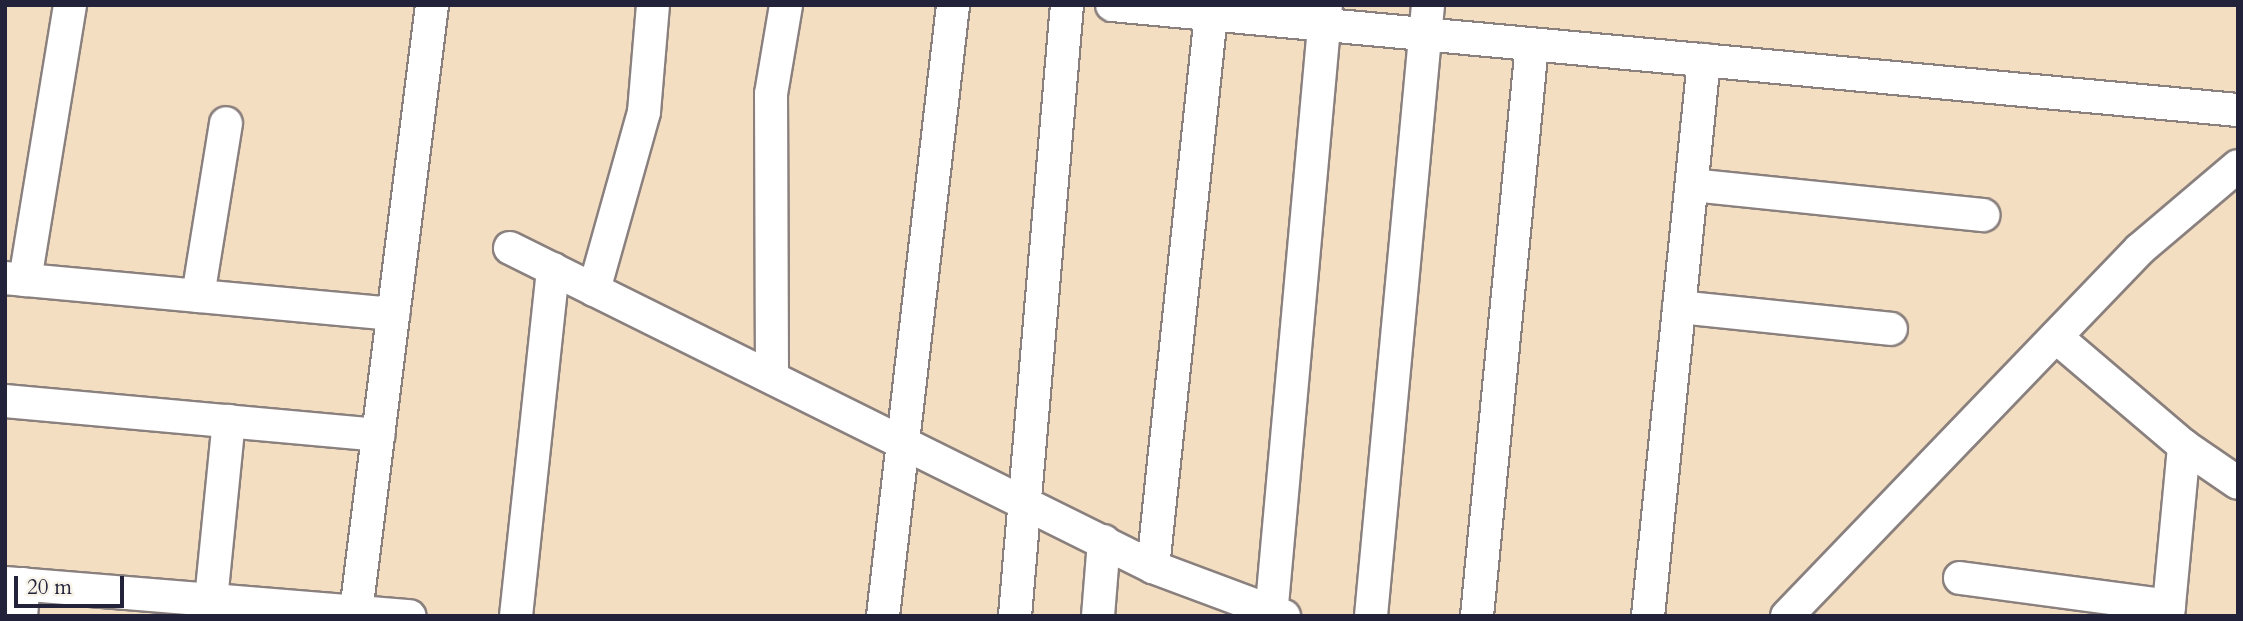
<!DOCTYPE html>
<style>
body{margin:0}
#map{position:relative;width:2243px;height:621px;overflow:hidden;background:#f3dec1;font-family:Cardo,serif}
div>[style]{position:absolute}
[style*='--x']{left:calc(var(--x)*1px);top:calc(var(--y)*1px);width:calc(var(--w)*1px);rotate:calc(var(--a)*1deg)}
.roads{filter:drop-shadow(2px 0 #8a807e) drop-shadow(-2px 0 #8a807e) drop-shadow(0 2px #8a807e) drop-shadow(0 -2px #8a807e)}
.street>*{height:32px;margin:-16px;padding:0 16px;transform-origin:16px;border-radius:16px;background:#fff}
span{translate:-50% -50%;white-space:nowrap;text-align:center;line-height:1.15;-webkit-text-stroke:5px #f7f3e8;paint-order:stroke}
.frame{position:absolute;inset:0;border:7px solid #22223b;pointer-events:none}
.scale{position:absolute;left:14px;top:576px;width:110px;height:32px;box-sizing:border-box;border:4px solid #22223b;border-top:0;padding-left:9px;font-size:21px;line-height:24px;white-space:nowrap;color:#22223b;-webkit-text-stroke:5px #f7f3e8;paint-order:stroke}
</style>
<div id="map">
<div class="roads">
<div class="street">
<i style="--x:1112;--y:5;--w:1131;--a:5.33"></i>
<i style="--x:1692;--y:185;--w:293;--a:5.9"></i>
<i style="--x:510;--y:248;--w:718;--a:26.39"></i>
<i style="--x:1153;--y:567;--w:140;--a:20.5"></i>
<i style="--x:5;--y:278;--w:390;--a:5.3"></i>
<i style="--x:25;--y:280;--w:279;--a:-80.7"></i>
<i style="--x:594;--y:290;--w:185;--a:-74.3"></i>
<i style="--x:644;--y:112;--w:107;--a:-85.2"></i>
<i style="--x:198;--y:296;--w:175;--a:-80.8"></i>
<i style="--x:1679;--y:307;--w:213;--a:5.9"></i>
<i style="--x:2056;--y:337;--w:168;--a:40.4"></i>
<i style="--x:2184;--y:446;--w:65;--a:34.4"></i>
<i style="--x:772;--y:377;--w:283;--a:-90.2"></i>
<i style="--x:771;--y:94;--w:90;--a:-80.4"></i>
<i style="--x:5;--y:401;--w:375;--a:5.2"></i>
<i style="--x:1153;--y:567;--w:565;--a:-84.01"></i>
<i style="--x:1960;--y:578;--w:211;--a:7.6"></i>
<i style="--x:5;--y:583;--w:406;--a:4.7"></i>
<i style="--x:211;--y:600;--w:180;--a:-84.3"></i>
<i style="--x:356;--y:612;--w:612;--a:-82.86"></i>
<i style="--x:21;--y:616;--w:32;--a:-85"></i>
<i style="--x:516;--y:616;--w:349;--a:-83.9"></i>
<i style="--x:883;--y:616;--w:615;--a:-83.46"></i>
<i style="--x:1015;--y:616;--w:613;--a:-85.14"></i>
<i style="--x:1098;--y:616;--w:75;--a:-85.4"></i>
<i style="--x:1271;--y:616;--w:613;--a:-84.86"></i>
<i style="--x:1371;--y:616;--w:614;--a:-84.67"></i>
<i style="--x:1477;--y:616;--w:574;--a:-84.5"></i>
<i style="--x:1648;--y:616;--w:559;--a:-84.25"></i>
<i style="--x:1787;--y:616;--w:509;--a:-46.11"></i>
<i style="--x:2140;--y:249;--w:128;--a:-40.3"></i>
<i style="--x:2168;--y:616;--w:171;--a:-84.6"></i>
</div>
</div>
<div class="frame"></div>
<div class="scale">20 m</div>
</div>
